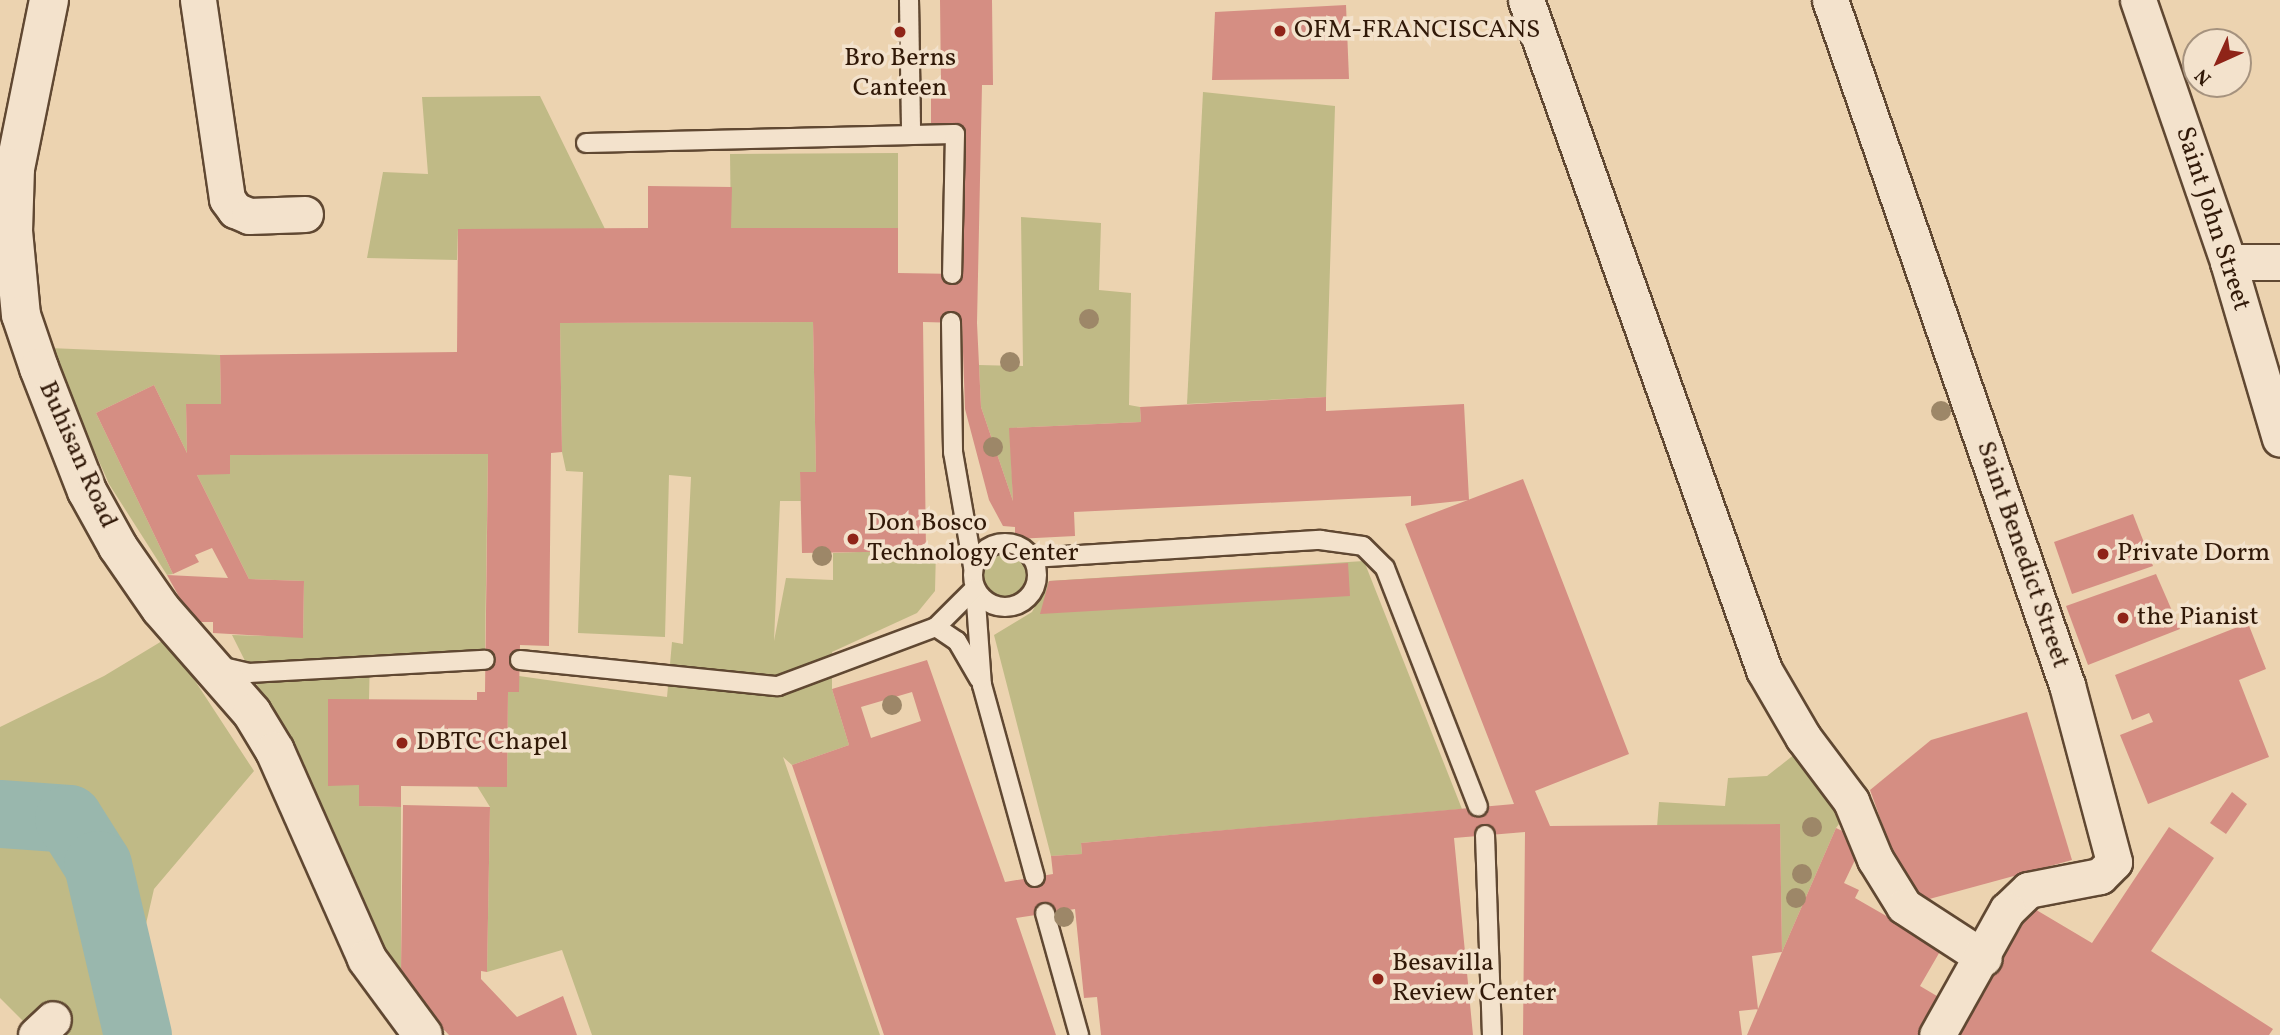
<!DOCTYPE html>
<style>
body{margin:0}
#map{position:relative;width:2280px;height:1035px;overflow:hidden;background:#ecd3b0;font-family:Vollkorn,serif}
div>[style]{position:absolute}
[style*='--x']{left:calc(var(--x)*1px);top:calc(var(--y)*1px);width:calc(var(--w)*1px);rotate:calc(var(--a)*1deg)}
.green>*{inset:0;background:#c0ba86}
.round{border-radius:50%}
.river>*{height:68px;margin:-34px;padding:0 34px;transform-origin:34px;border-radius:34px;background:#99b7ad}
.building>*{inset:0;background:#d58e83}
.roads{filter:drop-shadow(2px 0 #604832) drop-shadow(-2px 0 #604832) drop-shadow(0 2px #604832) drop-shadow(0 -2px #604832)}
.lane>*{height:18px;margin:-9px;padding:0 9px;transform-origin:9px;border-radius:9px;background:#f3e2cc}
.lane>.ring{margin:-9px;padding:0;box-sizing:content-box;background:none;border:18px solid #f3e2cc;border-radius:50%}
.street>*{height:35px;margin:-17.5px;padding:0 17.5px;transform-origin:17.5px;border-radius:17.5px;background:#f3e2cc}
.secondary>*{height:38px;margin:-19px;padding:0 19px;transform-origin:19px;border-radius:19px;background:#f3e2cc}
.trees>*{width:20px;height:20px;margin:-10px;border-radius:50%;background:#9d8768}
.dots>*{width:19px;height:19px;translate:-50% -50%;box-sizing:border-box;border:4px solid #f3e2cc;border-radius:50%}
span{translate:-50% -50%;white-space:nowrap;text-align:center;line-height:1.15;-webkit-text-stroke:7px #f3e2cc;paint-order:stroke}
.poi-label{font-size:26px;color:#311908}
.left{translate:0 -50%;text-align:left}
.street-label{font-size:26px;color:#311908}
.north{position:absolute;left:2182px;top:28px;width:70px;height:70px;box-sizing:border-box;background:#f3e2cc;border:2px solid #a5927e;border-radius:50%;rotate:225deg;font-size:19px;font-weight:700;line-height:28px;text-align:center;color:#311908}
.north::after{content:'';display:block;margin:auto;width:24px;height:32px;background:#8f2418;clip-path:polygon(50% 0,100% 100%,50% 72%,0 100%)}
</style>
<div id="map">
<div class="green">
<i style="clip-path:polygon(1203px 92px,1335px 106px,1326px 397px,1187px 404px)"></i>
<i style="clip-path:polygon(540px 96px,605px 229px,458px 229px,457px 260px,367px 258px,383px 172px,428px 174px,422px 97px)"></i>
<i style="clip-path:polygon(898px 153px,898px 228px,731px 228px,730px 154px)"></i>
<i style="clip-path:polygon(1021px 217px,1101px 223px,1099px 290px,1131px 293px,1129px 405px,1140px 407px,1141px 422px,1010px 428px,1013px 501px,981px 407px,979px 365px,1023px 366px)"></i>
<i style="clip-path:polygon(813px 322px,816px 472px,800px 472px,801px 501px,780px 501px,774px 641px,786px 578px,833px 580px,833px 553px,936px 549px,935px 591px,917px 613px,832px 652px,832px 689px,849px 745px,792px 765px,783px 757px,880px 1035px,592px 1035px,562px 950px,487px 972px,490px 807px,477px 786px,507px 786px,508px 692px,519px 691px,519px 676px,667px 697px,672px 642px,683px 644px,691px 477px,669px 475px,665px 637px,578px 633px,583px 472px,566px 471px,562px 452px,560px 323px)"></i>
<i style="clip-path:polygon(49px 348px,220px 355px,221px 404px,186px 404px,187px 453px,154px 385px,96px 413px,173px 574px,167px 575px,109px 484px)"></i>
<i style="clip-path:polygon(488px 454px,485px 649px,370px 655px,369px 700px,328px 700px,328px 785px,359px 785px,359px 806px,401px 807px,401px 970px,389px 970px,313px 796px,232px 635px,303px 637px,304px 581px,249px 579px,197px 475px,230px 455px)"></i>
<i class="round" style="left:973px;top:543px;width:64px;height:64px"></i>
<i style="clip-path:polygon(1364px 561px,1462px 809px,1081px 843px,1082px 854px,1051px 856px,994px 635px,1032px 612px,1049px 581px)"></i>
<i style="clip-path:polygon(167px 638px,254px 771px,154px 889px,140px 950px,153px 1035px,37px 1035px,0 998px,0 727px,104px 676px)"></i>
<i style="clip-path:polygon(1804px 747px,1850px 809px,1836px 828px,1782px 952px,1780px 824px,1657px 827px,1659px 802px,1725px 806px,1728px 778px,1767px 776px)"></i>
</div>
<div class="river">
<i style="--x:0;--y:814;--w:69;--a:4.1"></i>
<i style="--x:69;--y:819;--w:54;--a:57.8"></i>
<i style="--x:98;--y:865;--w:175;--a:76.8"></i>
</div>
<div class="building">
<i style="clip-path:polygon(940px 0,992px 0,993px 85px,982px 85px,977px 323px,981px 407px,1013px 501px,1009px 428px,1141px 422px,1140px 407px,1326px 397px,1326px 411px,1464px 404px,1469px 500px,1411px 506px,1411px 496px,1074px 512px,1075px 536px,1015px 539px,1015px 527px,1003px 526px,989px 500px,965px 409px,962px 323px,923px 322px,926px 551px,802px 553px,800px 472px,816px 472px,813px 322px,560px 323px,562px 452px,551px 453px,549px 646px,520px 645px,519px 692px,508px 692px,507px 787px,401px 786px,401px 807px,359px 806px,359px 785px,328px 786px,328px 699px,477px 700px,477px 692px,485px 692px,488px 454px,230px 455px,230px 474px,197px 475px,249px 579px,304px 581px,303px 638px,213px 633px,213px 622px,193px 622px,167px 575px,228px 578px,212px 548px,195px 555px,199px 562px,173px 574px,96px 413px,154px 385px,187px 453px,186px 404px,221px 404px,220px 355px,457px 352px,458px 229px,648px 228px,648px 186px,732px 187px,731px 228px,898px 228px,898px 273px,957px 274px,960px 124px,931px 123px,931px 84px,941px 84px)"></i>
<i style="clip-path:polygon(1346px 5px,1349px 79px,1212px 80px,1215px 12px)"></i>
<i style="clip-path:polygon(evenodd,1523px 479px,1629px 754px,1535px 791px,1550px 826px,1780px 824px,1782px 952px,1836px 828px,1864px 841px,1844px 883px,1859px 890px,1855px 898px,1942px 948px,1920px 986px,1947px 1002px,1926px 1035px,1747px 1035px,1782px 952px,1752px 956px,1758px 1009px,1739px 1011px,1742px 1035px,1523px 1035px,1525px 832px,1454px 838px,1473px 1035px,1101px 1035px,1097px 997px,1084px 998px,1075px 909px,1016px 918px,1056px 1035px,884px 1035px,792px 765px,849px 745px,832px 689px,927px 660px,1005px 882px,1053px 874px,1051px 856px,1082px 854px,1081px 843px,1514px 804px,1405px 524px,1523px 479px,912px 692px,921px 721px,871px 738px,861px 707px,912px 692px)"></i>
<i style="clip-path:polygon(2133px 514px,2153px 566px,2072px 594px,2054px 542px)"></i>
<i style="clip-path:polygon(1348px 563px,1350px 596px,1040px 614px,1049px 581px)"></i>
<i style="clip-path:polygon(2156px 574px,2180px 629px,2088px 665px,2066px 606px)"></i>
<i style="clip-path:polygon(2248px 623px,2266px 669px,2239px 680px,2269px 757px,2148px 804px,2120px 735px,2153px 722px,2149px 713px,2132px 720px,2115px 675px)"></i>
<i style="clip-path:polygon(2027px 712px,2072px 860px,1911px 904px,1870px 790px,1931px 740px)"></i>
<i style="clip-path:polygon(2232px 792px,2247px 804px,2226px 834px,2210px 823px)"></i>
<i style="clip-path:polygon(403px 805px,490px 807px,487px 972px,481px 971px,481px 979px,517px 1017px,563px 996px,577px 1035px,449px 1035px,412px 996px,401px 970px)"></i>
<i style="clip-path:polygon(2169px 827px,2214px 858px,2151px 951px,2273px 1029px,2269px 1035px,1954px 1035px,2033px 908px,2092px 943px)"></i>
</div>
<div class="roads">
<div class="lane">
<i style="--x:909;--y:0;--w:134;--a:89.1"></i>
<i style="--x:586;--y:143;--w:369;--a:-1.4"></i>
<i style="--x:955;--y:134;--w:140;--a:91.2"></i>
<i style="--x:951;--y:322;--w:130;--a:89.1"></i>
<i style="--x:953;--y:452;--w:117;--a:80.1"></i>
<i class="ring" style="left:973px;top:543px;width:46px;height:46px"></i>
<i style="--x:1032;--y:558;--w:289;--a:-3.6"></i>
<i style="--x:1320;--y:540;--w:43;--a:7.9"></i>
<i style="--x:1363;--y:546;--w:31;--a:45"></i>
<i style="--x:1385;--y:568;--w:256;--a:68.7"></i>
<i style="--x:975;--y:588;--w:97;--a:85.9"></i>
<i style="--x:982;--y:685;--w:199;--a:74.6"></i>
<i style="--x:936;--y:627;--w:25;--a:34"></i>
<i style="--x:957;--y:641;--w:44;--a:59.9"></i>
<i style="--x:520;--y:660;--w:259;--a:5.8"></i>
<i style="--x:778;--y:686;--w:169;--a:-20.5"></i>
<i style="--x:936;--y:627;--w:55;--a:-45"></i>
<i style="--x:219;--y:666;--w:31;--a:13"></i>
<i style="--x:249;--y:673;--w:236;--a:-3.2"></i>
<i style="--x:1485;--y:835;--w:200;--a:88"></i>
<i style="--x:1045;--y:913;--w:127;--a:74.4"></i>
</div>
<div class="street">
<i style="--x:198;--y:0;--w:201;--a:81.7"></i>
<i style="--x:227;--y:199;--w:14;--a:54"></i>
<i style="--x:235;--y:210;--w:15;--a:23"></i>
<i style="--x:249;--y:216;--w:56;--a:-2"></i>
<i style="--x:1526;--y:0;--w:711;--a:70.44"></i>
<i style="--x:1764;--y:670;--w:78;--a:59.8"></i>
<i style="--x:1803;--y:737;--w:80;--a:53.1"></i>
<i style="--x:1851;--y:801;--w:63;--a:67.5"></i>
<i style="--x:1875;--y:859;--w:55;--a:58.3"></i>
<i style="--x:1904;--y:906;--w:95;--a:33"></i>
<i style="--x:1830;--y:0;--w:725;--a:70.92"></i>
<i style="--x:2067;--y:685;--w:183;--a:75.1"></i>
<i style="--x:2114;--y:862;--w:20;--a:135"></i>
<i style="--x:2100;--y:876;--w:73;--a:169"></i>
<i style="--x:2028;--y:890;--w:29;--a:136"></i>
<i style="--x:2007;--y:910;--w:143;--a:119.2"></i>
<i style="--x:2138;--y:0;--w:277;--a:71"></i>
<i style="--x:2228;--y:262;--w:184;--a:73.6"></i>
<i style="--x:2228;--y:262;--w:52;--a:0"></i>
<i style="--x:36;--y:1035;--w:23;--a:-43"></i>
</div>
<div class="secondary">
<i style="--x:49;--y:0;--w:171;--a:101.4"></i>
<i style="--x:15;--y:168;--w:63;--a:91.8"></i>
<i style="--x:13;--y:231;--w:84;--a:84.6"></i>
<i style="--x:21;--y:315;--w:56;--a:71.2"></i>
<i style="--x:39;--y:368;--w:132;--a:68.7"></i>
<i style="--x:87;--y:491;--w:64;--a:61"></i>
<i style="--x:118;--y:547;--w:75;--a:55.3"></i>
<i style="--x:161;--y:609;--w:138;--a:48.8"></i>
<i style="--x:252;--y:713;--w:44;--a:58.8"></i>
<i style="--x:275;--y:751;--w:227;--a:66.1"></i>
<i style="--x:367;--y:959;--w:94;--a:53.6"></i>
</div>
</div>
<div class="trees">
<i style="left:1089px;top:319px"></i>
<i style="left:1010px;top:362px"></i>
<i style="left:1941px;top:411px"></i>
<i style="left:993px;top:447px"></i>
<i style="left:822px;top:556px"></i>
<i style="left:892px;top:705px"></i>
<i style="left:1812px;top:827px"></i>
<i style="left:1802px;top:874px"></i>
<i style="left:1796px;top:898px"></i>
<i style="left:1064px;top:917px"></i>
</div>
<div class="dots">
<i style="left:1280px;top:31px;background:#8f2418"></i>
<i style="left:900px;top:32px;background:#8f2418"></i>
<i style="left:853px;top:539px;background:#8f2418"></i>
<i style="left:2103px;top:554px;background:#8f2418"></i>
<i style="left:2123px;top:618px;background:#8f2418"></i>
<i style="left:402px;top:743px;background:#8f2418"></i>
<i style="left:1378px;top:979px;background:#8f2418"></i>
</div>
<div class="poi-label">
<span class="left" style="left:1294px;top:31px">OFM-FRANCISCANS</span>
<span style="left:900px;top:74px">Bro Berns<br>Canteen</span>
<span class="left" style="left:867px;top:539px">Don Bosco<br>Technology Center</span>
<span class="left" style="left:2117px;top:554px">Private Dorm</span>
<span class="left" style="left:2137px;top:618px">the Pianist</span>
<span class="left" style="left:416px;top:743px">DBTC Chapel</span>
<span class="left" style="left:1392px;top:979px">Besavilla<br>Review Center</span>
</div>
<div class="street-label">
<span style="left:2212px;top:219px;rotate:72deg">Saint John Street</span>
<span style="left:77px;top:455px;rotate:66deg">Buhisan Road</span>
<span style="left:2022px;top:555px;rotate:71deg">Saint Benedict Street</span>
</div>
<div class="north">N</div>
</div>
